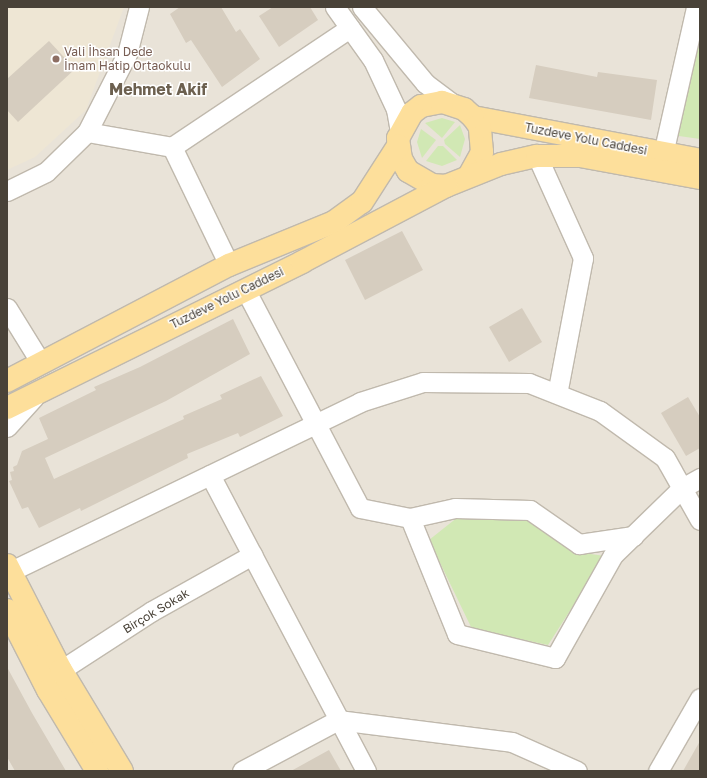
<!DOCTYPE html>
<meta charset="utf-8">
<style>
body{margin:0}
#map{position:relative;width:707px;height:778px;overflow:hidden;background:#f5f1ea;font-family:"Golos Text",sans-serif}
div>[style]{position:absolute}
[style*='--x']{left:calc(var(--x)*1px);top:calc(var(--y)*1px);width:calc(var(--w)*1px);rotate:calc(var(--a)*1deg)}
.residential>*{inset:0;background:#e9e3d8}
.education>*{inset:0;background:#eee6d4}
.green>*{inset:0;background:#d1e8b4}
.building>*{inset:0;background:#d6cdbf}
.roads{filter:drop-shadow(1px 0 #c0b9ad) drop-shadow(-1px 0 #c0b9ad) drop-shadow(0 1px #c0b9ad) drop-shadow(0 -1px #c0b9ad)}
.minor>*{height:19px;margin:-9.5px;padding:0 9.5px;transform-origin:9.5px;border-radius:9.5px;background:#fff}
.major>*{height:22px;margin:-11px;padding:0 11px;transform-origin:11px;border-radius:11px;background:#fddf9b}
.dots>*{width:11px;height:11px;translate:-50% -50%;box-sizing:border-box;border:2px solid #fff;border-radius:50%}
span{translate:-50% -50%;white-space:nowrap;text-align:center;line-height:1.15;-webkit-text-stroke:3px #fff;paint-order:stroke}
.education-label{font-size:12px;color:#785e54}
.left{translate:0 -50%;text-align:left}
.street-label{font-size:12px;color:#494238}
.district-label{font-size:16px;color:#6c604f;font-weight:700}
.frame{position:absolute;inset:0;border:8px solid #494238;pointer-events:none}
</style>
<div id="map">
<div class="residential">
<i style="clip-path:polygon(7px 7px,700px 7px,700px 771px,7px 771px)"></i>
</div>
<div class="education">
<i style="clip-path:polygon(7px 7px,124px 7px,86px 110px,35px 157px,7px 170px)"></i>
</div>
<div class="green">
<i style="clip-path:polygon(700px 30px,700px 139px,672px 135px)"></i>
<i style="clip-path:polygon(442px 118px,455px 122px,442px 138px,425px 123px)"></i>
<i style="clip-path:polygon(460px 125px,465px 139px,460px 157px,445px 144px,444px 140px)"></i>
<i style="clip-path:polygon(421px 129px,436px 140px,422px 158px,417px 142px)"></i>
<i style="clip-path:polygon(438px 146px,443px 146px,457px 160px,442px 166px,426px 161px)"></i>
<i style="clip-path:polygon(463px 513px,532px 518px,576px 552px,605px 556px,548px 645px,472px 629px,429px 540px)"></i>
</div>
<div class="building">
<i style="clip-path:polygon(180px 7px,221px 7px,236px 32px,240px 29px,260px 59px,222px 87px,191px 40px,186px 43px,170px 14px)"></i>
<i style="clip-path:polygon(273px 7px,310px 7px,318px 20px,279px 47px,259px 16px)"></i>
<i style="clip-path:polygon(49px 41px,75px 69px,18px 122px,7px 110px,7px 79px)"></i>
<i style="clip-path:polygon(536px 65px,597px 77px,598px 72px,657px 80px,651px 120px,529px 98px)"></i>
<i style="clip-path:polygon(402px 231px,423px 270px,365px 300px,345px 260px)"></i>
<i style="clip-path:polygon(522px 308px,542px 342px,509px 362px,489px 327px)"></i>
<i style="clip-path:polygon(233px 319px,250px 354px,166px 401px,45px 458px,54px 479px,184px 419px,183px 416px,222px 399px,220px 395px,261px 376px,283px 416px,240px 437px,238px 433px,187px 454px,188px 458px,81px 511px,80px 508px,39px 528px,28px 507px,22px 509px,9px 481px,12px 480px,10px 472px,14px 471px,13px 467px,17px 465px,22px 451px,48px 439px,39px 418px,96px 390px,94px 387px,140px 367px)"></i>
<i style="clip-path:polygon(688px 397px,700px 417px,700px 448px,686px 456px,661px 413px)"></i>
<i style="clip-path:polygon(7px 667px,32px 713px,66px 771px,15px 771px,7px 757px)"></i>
<i style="clip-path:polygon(700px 741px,700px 771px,683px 771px)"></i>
<i style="clip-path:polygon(329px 750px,341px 771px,291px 771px)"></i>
</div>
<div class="roads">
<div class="minor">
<i style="--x:335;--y:7;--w:65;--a:54.4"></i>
<i style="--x:373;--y:60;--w:54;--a:64.9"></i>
<i style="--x:396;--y:109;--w:22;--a:80"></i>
<i style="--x:362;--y:7;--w:99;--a:50.3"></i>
<i style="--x:425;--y:83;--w:35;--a:37"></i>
<i style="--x:87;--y:132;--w:86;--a:10"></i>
<i style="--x:172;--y:147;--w:214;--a:-33.8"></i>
<i style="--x:172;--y:147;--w:131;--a:64.2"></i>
<i style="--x:663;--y:154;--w:151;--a:-77.3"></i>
<i style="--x:537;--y:156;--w:112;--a:65.7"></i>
<i style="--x:583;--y:258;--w:138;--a:100.8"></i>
<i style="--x:7;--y:191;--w:43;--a:-26"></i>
<i style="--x:46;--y:172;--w:57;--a:-44.3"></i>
<i style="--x:87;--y:132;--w:88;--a:-62.9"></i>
<i style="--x:127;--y:54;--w:49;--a:-75.7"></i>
<i style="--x:245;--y:289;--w:247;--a:62.3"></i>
<i style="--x:360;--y:508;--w:51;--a:11.3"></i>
<i style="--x:410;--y:518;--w:125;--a:67.9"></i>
<i style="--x:457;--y:634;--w:101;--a:13.8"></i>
<i style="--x:555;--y:658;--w:118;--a:-60.6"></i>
<i style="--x:613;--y:555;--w:96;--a:-44.2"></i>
<i style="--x:682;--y:488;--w:21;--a:-29"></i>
<i style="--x:7;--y:308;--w:65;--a:58.3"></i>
<i style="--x:7;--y:427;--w:40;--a:-48"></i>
<i style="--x:210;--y:475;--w:335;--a:62.2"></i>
<i style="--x:410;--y:518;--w:46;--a:-12.5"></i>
<i style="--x:455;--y:508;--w:75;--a:1.5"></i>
<i style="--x:530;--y:510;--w:60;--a:34.8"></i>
<i style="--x:579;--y:544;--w:55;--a:-8.4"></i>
<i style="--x:7;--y:573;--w:392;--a:-25.8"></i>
<i style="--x:360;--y:402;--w:66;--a:-17.6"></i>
<i style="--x:423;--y:382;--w:106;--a:0.5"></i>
<i style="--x:529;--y:383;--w:76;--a:21.5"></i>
<i style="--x:600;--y:411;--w:80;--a:35.9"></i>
<i style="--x:665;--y:458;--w:71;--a:60.6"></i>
<i style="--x:61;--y:670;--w:108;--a:-33"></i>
<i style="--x:152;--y:611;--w:115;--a:-29.2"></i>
<i style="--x:242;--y:771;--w:109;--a:-28"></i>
<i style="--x:338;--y:720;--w:175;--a:7.2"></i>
<i style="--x:512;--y:742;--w:71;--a:24"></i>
<i style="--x:658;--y:771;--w:84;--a:-60.1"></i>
</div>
<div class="major">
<i style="--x:473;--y:117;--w:231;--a:10.7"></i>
<i style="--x:470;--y:174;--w:25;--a:-61"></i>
<i style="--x:482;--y:152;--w:25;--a:-95"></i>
<i style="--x:480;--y:127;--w:12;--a:-125"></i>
<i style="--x:473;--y:117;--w:12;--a:-138"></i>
<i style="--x:464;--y:109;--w:23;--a:-162"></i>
<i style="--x:442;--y:102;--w:21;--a:169"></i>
<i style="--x:421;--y:106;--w:11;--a:142"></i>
<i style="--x:412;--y:113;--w:29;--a:119"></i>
<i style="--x:398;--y:138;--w:21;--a:82"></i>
<i style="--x:401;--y:159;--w:14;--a:60"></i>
<i style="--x:408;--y:171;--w:28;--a:30"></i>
<i style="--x:432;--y:185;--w:14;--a:4"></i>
<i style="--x:446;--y:186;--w:59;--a:-21.8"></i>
<i style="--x:501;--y:164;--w:37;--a:-13"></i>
<i style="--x:537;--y:156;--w:43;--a:0"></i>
<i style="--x:580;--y:156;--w:122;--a:10.4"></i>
<i style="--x:7;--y:381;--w:250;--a:-27.6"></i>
<i style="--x:229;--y:265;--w:113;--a:-22.3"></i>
<i style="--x:334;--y:222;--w:34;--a:-36"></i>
<i style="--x:362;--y:202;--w:67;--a:-57.3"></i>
<i style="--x:7;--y:408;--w:329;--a:-26.3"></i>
<i style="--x:302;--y:262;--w:163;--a:-27.8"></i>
<i style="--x:7;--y:565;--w:118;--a:62.8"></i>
<i style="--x:61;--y:670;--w:118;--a:58.9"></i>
<i style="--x:7;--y:610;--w:90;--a:62.9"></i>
<i style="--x:48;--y:690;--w:95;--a:58.8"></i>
</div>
</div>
<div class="dots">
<i style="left:56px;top:59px;background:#8d6e63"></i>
</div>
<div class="education-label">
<span class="left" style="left:64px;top:59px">Vali İhsan Dede<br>İmam Hatip Ortaokulu</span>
</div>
<div class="street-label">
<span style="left:586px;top:139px;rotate:11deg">Tuzdeve Yolu Caddesi</span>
<span style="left:227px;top:298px;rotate:-26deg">Tuzdeve Yolu Caddesi</span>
<span style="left:156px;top:611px;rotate:-31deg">Birçok Sokak</span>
</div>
<div class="district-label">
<span style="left:158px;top:89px">Mehmet Akif</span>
</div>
<div class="frame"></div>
</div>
